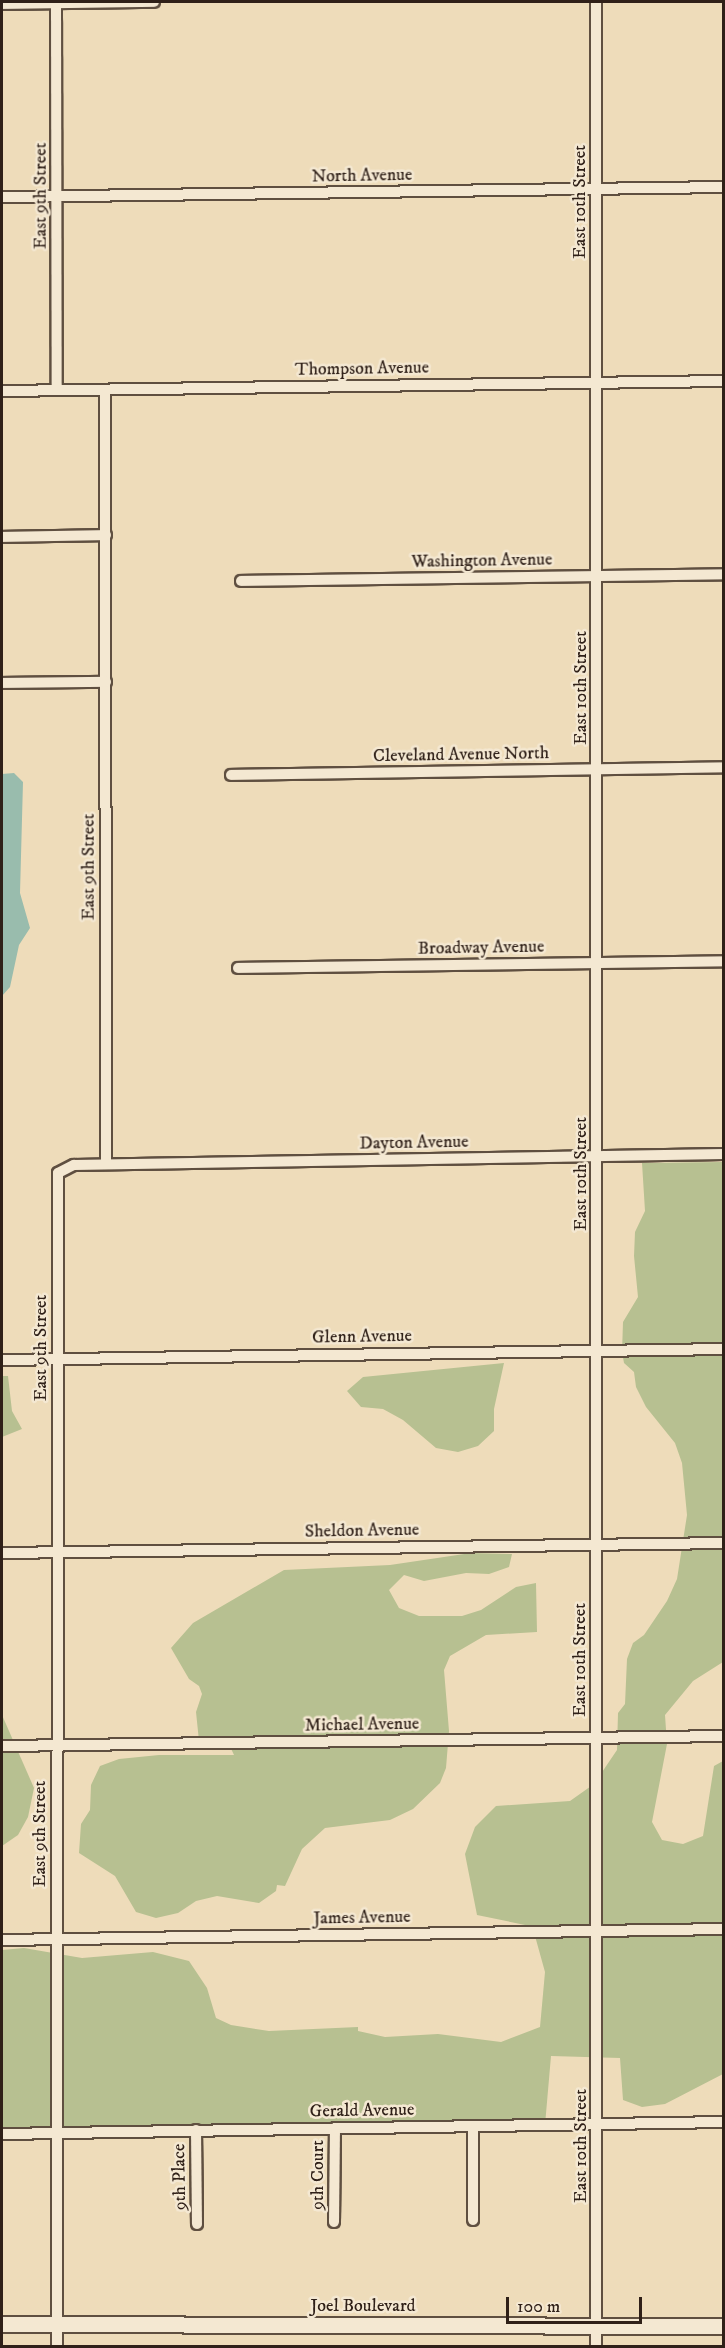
<!DOCTYPE html>
<style>
body{margin:0}
#map{position:relative;width:725px;height:2348px;overflow:hidden;background:#eedcba;font-family:"IM FELL DW Pica",serif}
div>[style]{position:absolute}
[style*='--x']{left:calc(var(--x)*1px);top:calc(var(--y)*1px);width:calc(var(--w)*1px);rotate:calc(var(--a)*1deg)}
.green>*{inset:0;background:#b7c091}
.water>*{inset:0;background:#99bcad}
.roads{filter:drop-shadow(2px 0 #5f4f40) drop-shadow(-2px 0 #5f4f40) drop-shadow(0 2px #5f4f40) drop-shadow(0 -2px #5f4f40)}
.minor>*{height:10px;margin:-5px;padding:0 5px;transform-origin:5px;border-radius:5px;background:#f4e8d2}
.secondary>*{height:15px;margin:-7.5px;padding:0 7.5px;transform-origin:7.5px;border-radius:7.5px;background:#f4e8d2}
span{translate:-50% -50%;white-space:nowrap;text-align:center;line-height:1.15;-webkit-text-stroke:5px #f4e8d2;paint-order:stroke}
.street-label{font-size:18px;color:#2f2018}
.frame{position:absolute;inset:0;border:3px solid #2f2018;pointer-events:none}
.scale{position:absolute;left:506px;top:2297px;width:136px;height:27px;box-sizing:border-box;border:3px solid #2f2018;border-top:0;padding-left:8px;font-size:18px;line-height:21px;white-space:nowrap;color:#2f2018;-webkit-text-stroke:4px #f4e8d2;paint-order:stroke}
</style>
<div id="map">
<div class="green">
<i style="clip-path:polygon(723px 1162px,723px 1662px,693px 1681px,665px 1715px,667px 1744px,652px 1822px,662px 1840px,683px 1844px,703px 1836px,714px 1766px,723px 1761px,723px 2074px,665px 2104px,642px 2107px,623px 2100px,620px 2058px,551px 2056px,545px 2125px,2px 2134px,2px 1950px,24px 1948px,82px 1958px,153px 1952px,189px 1961px,207px 1988px,216px 2018px,231px 2025px,269px 2031px,358px 2027px,358px 2031px,385px 2037px,438px 2034px,501px 2042px,540px 2027px,545px 1972px,535px 1936px,530px 1926px,477px 1915px,465px 1854px,475px 1827px,496px 1806px,570px 1801px,594px 1784px,617px 1750px,618px 1713px,625px 1704px,627px 1659px,633px 1643px,644px 1635px,667px 1601px,677px 1579px,687px 1515px,682px 1463px,675px 1443px,646px 1407px,636px 1387px,634px 1372px,624px 1363px,622px 1352px,623px 1322px,638px 1297px,634px 1256px,635px 1232px,645px 1211px,642px 1163px)"></i>
<i style="clip-path:polygon(504px 1363px,494px 1409px,494px 1431px,478px 1446px,458px 1452px,436px 1448px,403px 1420px,383px 1409px,361px 1407px,347px 1391px,363px 1377px)"></i>
<i style="clip-path:polygon(2px 1376px,8px 1376px,12px 1411px,22px 1429px,2px 1437px)"></i>
<i style="clip-path:polygon(471px 1553px,512px 1554px,509px 1567px,489px 1574px,466px 1573px,424px 1581px,404px 1575px,389px 1590px,399px 1608px,419px 1616px,462px 1616px,481px 1610px,516px 1587px,536px 1583px,537px 1632px,486px 1635px,450px 1656px,444px 1670px,449px 1731px,446px 1768px,440px 1783px,413px 1809px,390px 1820px,325px 1828px,302px 1849px,285px 1886px,277px 1885px,276px 1891px,259px 1903px,217px 1896px,196px 1901px,178px 1913px,156px 1918px,136px 1912px,115px 1876px,79px 1853px,81px 1824px,90px 1810px,91px 1785px,100px 1766px,119px 1759px,159px 1755px,234px 1755px,227px 1740px,199px 1741px,196px 1712px,202px 1694px,199px 1686px,189px 1679px,171px 1648px,193px 1623px,284px 1570px,390px 1565px)"></i>
<i style="clip-path:polygon(2px 1715px,34px 1788px,28px 1817px,18px 1835px,2px 1846px)"></i>
</div>
<div class="water">
<i style="clip-path:polygon(14px 773px,23px 782px,20px 893px,30px 928px,19px 945px,10px 987px,2px 996px,2px 774px)"></i>
</div>
<div class="roads">
<div class="minor">
<i style="--x:56;--y:2;--w:388;--a:89.9"></i>
<i style="--x:2;--y:4;--w:152;--a:-0.8"></i>
<i style="--x:2;--y:197;--w:722;--a:-0.79"></i>
<i style="--x:105;--y:390;--w:774;--a:89.93"></i>
<i style="--x:2;--y:391;--w:722;--a:-0.79"></i>
<i style="--x:2;--y:537;--w:104;--a:-1.1"></i>
<i style="--x:241;--y:581;--w:483;--a:-0.8"></i>
<i style="--x:2;--y:683;--w:104;--a:-0.6"></i>
<i style="--x:231;--y:775;--w:493;--a:-0.9"></i>
<i style="--x:238;--y:968;--w:486;--a:-0.8"></i>
<i style="--x:2;--y:1360;--w:722;--a:-0.87"></i>
<i style="--x:2;--y:1553;--w:722;--a:-0.79"></i>
<i style="--x:2;--y:1746;--w:722;--a:-0.79"></i>
<i style="--x:2;--y:1940;--w:722;--a:-0.87"></i>
<i style="--x:473;--y:2126;--w:94;--a:90"></i>
<i style="--x:196;--y:2130;--w:94;--a:89.4"></i>
<i style="--x:2;--y:2134;--w:722;--a:-0.95"></i>
<i style="--x:334;--y:2222;--w:94;--a:-89.4"></i>
<i style="--x:57;--y:2346;--w:1173;--a:-89.95"></i>
<i style="--x:58;--y:1173;--w:18;--a:-27"></i>
<i style="--x:74;--y:1165;--w:650;--a:-0.97"></i>
<i style="--x:596;--y:2346;--w:2344;--a:-90"></i>
</div>
<div class="secondary">
<i style="--x:2;--y:2324;--w:722;--a:0.16"></i>
</div>
</div>
<div class="street-label">
<span style="left:362px;top:176px;rotate:-1deg">North Avenue</span>
<span style="left:41px;top:196px;rotate:-90deg">East 9th Street</span>
<span style="left:580px;top:202px;rotate:-90deg">East 10th Street</span>
<span style="left:362px;top:369px;rotate:-1deg">Thompson Avenue</span>
<span style="left:482px;top:561px;rotate:-1deg">Washington Avenue</span>
<span style="left:581px;top:688px;rotate:-90deg">East 10th Street</span>
<span style="left:461px;top:755px;rotate:-1deg">Cleveland Avenue North</span>
<span style="left:89px;top:867px;rotate:-90deg">East 9th Street</span>
<span style="left:481px;top:948px;rotate:-1deg">Broadway Avenue</span>
<span style="left:414px;top:1143px;rotate:-1deg">Dayton Avenue</span>
<span style="left:581px;top:1174px;rotate:-90deg">East 10th Street</span>
<span style="left:362px;top:1337px;rotate:-1deg">Glenn Avenue</span>
<span style="left:41px;top:1348px;rotate:-90deg">East 9th Street</span>
<span style="left:362px;top:1531px;rotate:-1deg">Sheldon Avenue</span>
<span style="left:580px;top:1660px;rotate:-90deg">East 10th Street</span>
<span style="left:362px;top:1725px;rotate:-1deg">Michael Avenue</span>
<span style="left:40px;top:1834px;rotate:-90deg">East 9th Street</span>
<span style="left:362px;top:1918px;rotate:-1deg">James Avenue</span>
<span style="left:362px;top:2111px;rotate:-1deg">Gerald Avenue</span>
<span style="left:581px;top:2146px;rotate:-90deg">East 10th Street</span>
<span style="left:318px;top:2175px;rotate:-90deg">9th Court</span>
<span style="left:180px;top:2177px;rotate:-91deg">9th Place</span>
<span style="left:363px;top:2306px">Joel Boulevard</span>
</div>
<div class="frame"></div>
<div class="scale">100 m</div>
</div>
